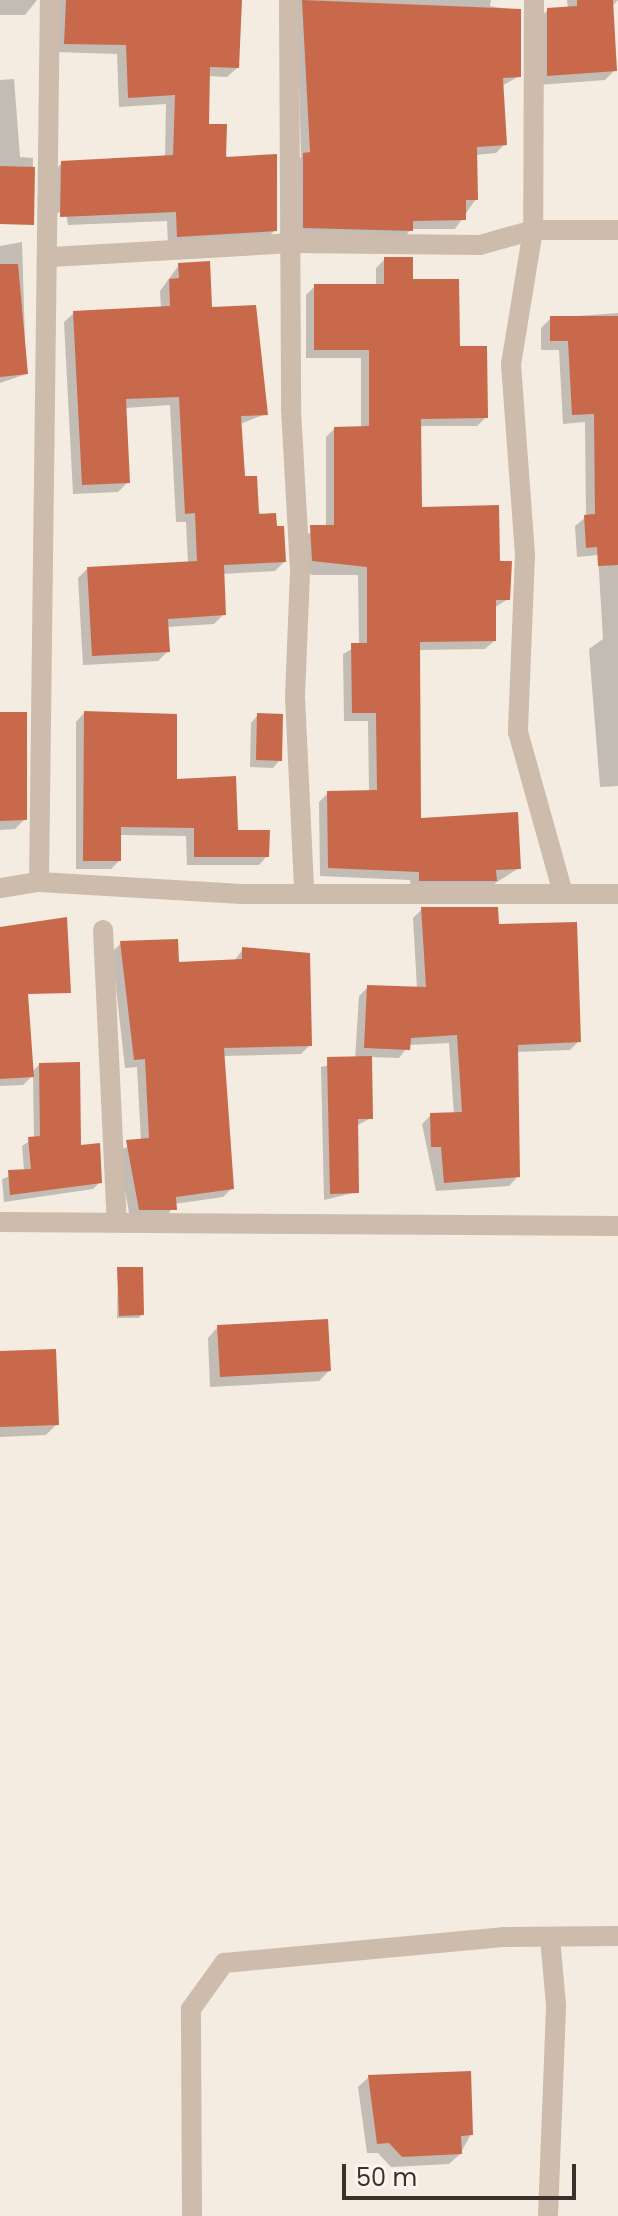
<!DOCTYPE html>
<style>
body{margin:0}
#map{position:relative;width:618px;height:2216px;overflow:hidden;background:#f4ebe1;font-family:Poppins,sans-serif}
div>[style]{position:absolute}
[style*='--x']{left:calc(var(--x)*1px);top:calc(var(--y)*1px);width:calc(var(--w)*1px);rotate:calc(var(--a)*1deg)}
.shadow>*{inset:0;background:#0003}
.building>*{inset:0;background:#c8694b}
.street>*{height:20px;margin:-10px;padding:0 10px;transform-origin:10px;border-radius:10px;background:#cdbbac}
span{translate:-50% -50%;white-space:nowrap;text-align:center;line-height:1.15;-webkit-text-stroke:6px #fbf5ee;paint-order:stroke}
.scale{position:absolute;left:342px;top:2164px;width:234px;height:36px;box-sizing:border-box;border:4px solid #3b302b;border-top:0;padding-left:10px;font-size:24px;line-height:28px;white-space:nowrap;color:#3b302b;-webkit-text-stroke:6px #fbf5ee;paint-order:stroke}
</style>
<div id="map">
<div class="shadow">
<i style="clip-path:polygon(0 0,37px 0,25px 15px,0 15px)"></i>
<i style="clip-path:polygon(48px 0,240px 0,237px 68px,227px 77px,208px 76px,207px 126px,275px 230px,265px 240px,168px 245px,167px 221px,68px 225px,66px 212px,52px 213px,52px 173px,62px 163px,165px 158px,166px 104px,119px 107px,117px 54px,56px 52px)"></i>
<i style="clip-path:polygon(297px 0,491px 0,490px 6px,519px 11px,519px 76px,502px 86px,505px 144px,496px 153px,475px 155px,476px 199px,455px 229px,411px 229px,402px 240px,295px 236px,294px 164px,301px 157px)"></i>
<i style="clip-path:polygon(567px 0,618px 0,611px 7px,615px 70px,605px 80px,538px 85px,538px 19px,548px 10px,568px 9px)"></i>
<i style="clip-path:polygon(14px 79px,20px 157px,33px 158px,32px 205px,0 216px,0 80px)"></i>
<i style="clip-path:polygon(22px 242px,26px 374px,0 383px,0 246px)"></i>
<i style="clip-path:polygon(385px 259px,411px 281px,458px 348px,486px 417px,477px 426px,419px 426px,420px 509px,498px 563px,508px 599px,494px 608px,494px 641px,485px 649px,418px 650px,419px 820px,519px 868px,486px 889px,411px 889px,410px 880px,320px 876px,319px 802px,328px 793px,369px 792px,368px 721px,344px 721px,343px 654px,359px 645px,358px 575px,312px 575px,304px 570px,302px 536px,326px 527px,326px 437px,334px 429px,361px 428px,361px 358px,306px 358px,306px 295px,315px 286px,376px 286px,376px 268px)"></i>
<i style="clip-path:polygon(179px 265px,266px 414px,240px 424px,243px 479px,284px 562px,275px 571px,222px 574px,224px 614px,214px 624px,167px 627px,168px 651px,158px 661px,83px 665px,78px 578px,88px 568px,188px 563px,186px 522px,176px 522px,170px 405px,125px 408px,128px 482px,118px 492px,73px 494px,64px 322px,74px 313px,161px 308px,160px 291px)"></i>
<i style="clip-path:polygon(618px 313px,618px 786px,600px 787px,589px 649px,603px 639px,598px 555px,577px 557px,575px 526px,586px 517px,585px 422px,563px 424px,559px 350px,541px 350px,541px 328px,551px 318px)"></i>
<i style="clip-path:polygon(84px 713px,236px 832px,267px 856px,259px 865px,187px 865px,186px 836px,119px 835px,119px 861px,111px 869px,76px 869px,76px 722px)"></i>
<i style="clip-path:polygon(0 714px,25px 819px,15px 829px,0 830px)"></i>
<i style="clip-path:polygon(258px 715px,280px 760px,273px 768px,250px 767px,251px 723px)"></i>
<i style="clip-path:polygon(422px 909px,497px 926px,579px 1041px,570px 1050px,516px 1052px,518px 1176px,509px 1186px,436px 1191px,422px 1124px,431px 1115px,454px 1115px,449px 1043px,409px 1045px,399px 1058px,370px 1057px,371px 1118px,356px 1126px,357px 1192px,324px 1200px,321px 1067px,355px 1059px,359px 996px,368px 987px,417px 989px,413px 918px)"></i>
<i style="clip-path:polygon(121px 943px,177px 964px,234px 961px,243px 949px,310px 1045px,301px 1054px,223px 1056px,232px 1188px,223px 1197px,174px 1204px,166px 1218px,130px 1218px,118px 1151px,141px 1141px,137px 1067px,125px 1068px,112px 952px)"></i>
<i style="clip-path:polygon(0 987px,32px 1072px,40px 1064px,100px 1182px,93px 1189px,4px 1202px,2px 1179px,24px 1171px,22px 1146px,34px 1138px,33px 1075px,23px 1085px,0 1086px)"></i>
<i style="clip-path:polygon(118px 1269px,142px 1314px,139px 1318px,117px 1318px)"></i>
<i style="clip-path:polygon(218px 1327px,329px 1371px,319px 1381px,210px 1387px,208px 1338px)"></i>
<i style="clip-path:polygon(0 1353px,57px 1424px,46px 1435px,0 1437px)"></i>
<i style="clip-path:polygon(369px 2077px,471px 2134px,460px 2154px,449px 2164px,391px 2167px,378px 2153px,367px 2153px,358px 2087px)"></i>
</div>
<div class="building">
<i style="clip-path:polygon(66px 0,242px 0,239px 68px,210px 67px,209px 124px,227px 124px,226px 157px,277px 154px,277px 231px,177px 237px,176px 212px,60px 217px,61px 161px,173px 155px,175px 95px,128px 98px,126px 45px,64px 44px)"></i>
<i style="clip-path:polygon(302px 0,521px 9px,521px 77px,503px 78px,507px 145px,477px 147px,478px 200px,466px 200px,466px 220px,413px 221px,413px 231px,303px 228px,303px 153px,310px 152px)"></i>
<i style="clip-path:polygon(577px 0,613px 0,617px 71px,547px 76px,547px 8px,577px 6px)"></i>
<i style="clip-path:polygon(0 166px,35px 167px,34px 225px,0 224px)"></i>
<i style="clip-path:polygon(384px 257px,413px 257px,413px 279px,459px 279px,460px 346px,487px 346px,488px 418px,421px 419px,422px 507px,499px 505px,500px 561px,512px 561px,510px 600px,496px 600px,496px 641px,420px 642px,421px 818px,518px 812px,521px 869px,496px 870px,497px 881px,419px 881px,419px 872px,328px 868px,327px 791px,377px 790px,376px 713px,352px 713px,351px 643px,367px 643px,367px 567px,312px 561px,310px 525px,334px 525px,334px 427px,369px 426px,369px 350px,314px 350px,314px 284px,384px 284px)"></i>
<i style="clip-path:polygon(210px 261px,212px 307px,256px 305px,268px 415px,241px 416px,245px 476px,257px 476px,259px 514px,276px 513px,277px 526px,284px 526px,286px 562px,224px 565px,226px 615px,168px 619px,170px 652px,92px 656px,87px 567px,197px 561px,195px 513px,185px 514px,179px 397px,126px 399px,130px 483px,82px 485px,73px 311px,170px 306px,169px 279px,179px 278px,178px 263px)"></i>
<i style="clip-path:polygon(0 264px,18px 264px,28px 374px,0 377px)"></i>
<i style="clip-path:polygon(550px 316px,618px 316px,618px 565px,598px 566px,597px 547px,586px 548px,584px 515px,595px 514px,594px 414px,572px 415px,568px 341px,550px 341px)"></i>
<i style="clip-path:polygon(84px 711px,177px 714px,177px 779px,236px 776px,238px 830px,270px 830px,269px 857px,194px 857px,194px 828px,121px 827px,121px 861px,83px 861px)"></i>
<i style="clip-path:polygon(0 712px,27px 712px,27px 820px,0 821px)"></i>
<i style="clip-path:polygon(257px 713px,283px 714px,282px 761px,256px 760px)"></i>
<i style="clip-path:polygon(421px 907px,498px 907px,499px 924px,577px 922px,581px 1042px,518px 1045px,520px 1177px,444px 1183px,441px 1147px,431px 1147px,430px 1113px,462px 1112px,457px 1035px,411px 1038px,410px 1050px,364px 1048px,367px 985px,426px 987px)"></i>
<i style="clip-path:polygon(67px 917px,71px 993px,28px 994px,34px 1077px,0 1079px,0 927px)"></i>
<i style="clip-path:polygon(178px 939px,179px 962px,242px 959px,242px 947px,310px 953px,312px 1046px,224px 1048px,234px 1189px,176px 1197px,177px 1210px,139px 1210px,126px 1140px,149px 1138px,145px 1059px,134px 1060px,120px 941px)"></i>
<i style="clip-path:polygon(372px 1056px,373px 1119px,358px 1119px,359px 1193px,330px 1194px,327px 1057px)"></i>
<i style="clip-path:polygon(80px 1062px,81px 1145px,100px 1143px,102px 1183px,10px 1195px,8px 1170px,31px 1169px,28px 1137px,40px 1136px,39px 1063px)"></i>
<i style="clip-path:polygon(117px 1267px,143px 1267px,144px 1315px,119px 1316px)"></i>
<i style="clip-path:polygon(328px 1319px,331px 1371px,220px 1377px,217px 1325px)"></i>
<i style="clip-path:polygon(56px 1349px,59px 1425px,0 1427px,0 1351px)"></i>
<i style="clip-path:polygon(471px 2071px,473px 2135px,461px 2136px,462px 2154px,402px 2157px,389px 2143px,377px 2144px,368px 2075px)"></i>
</div>
<div class="street">
<i style="--x:289;--y:0;--w:409;--a:89.7"></i>
<i style="--x:291;--y:409;--w:163;--a:86.8"></i>
<i style="--x:300;--y:572;--w:125;--a:92.3"></i>
<i style="--x:295;--y:697;--w:192;--a:87.3"></i>
<i style="--x:534;--y:0;--w:230;--a:90.2"></i>
<i style="--x:533;--y:230;--w:136;--a:99.3"></i>
<i style="--x:511;--y:364;--w:192;--a:85.8"></i>
<i style="--x:525;--y:555;--w:177;--a:92.3"></i>
<i style="--x:518;--y:732;--w:167;--a:74.4"></i>
<i style="--x:51;--y:257;--w:241;--a:-3.3"></i>
<i style="--x:292;--y:243;--w:188;--a:0.6"></i>
<i style="--x:480;--y:245;--w:55;--a:-15.8"></i>
<i style="--x:533;--y:230;--w:85;--a:0"></i>
<i style="--x:39;--y:882;--w:882;--a:-89.29"></i>
<i style="--x:0;--y:888;--w:39;--a:-9"></i>
<i style="--x:39;--y:882;--w:203;--a:3.4"></i>
<i style="--x:242;--y:894;--w:376;--a:0"></i>
<i style="--x:103;--y:930;--w:292;--a:87.3"></i>
<i style="--x:0;--y:1222;--w:618;--a:0.37"></i>
<i style="--x:192;--y:2216;--w:207;--a:-90.3"></i>
<i style="--x:191;--y:2009;--w:57;--a:-54.3"></i>
<i style="--x:224;--y:1963;--w:280;--a:-5.3"></i>
<i style="--x:503;--y:1937;--w:115;--a:-0.5"></i>
<i style="--x:548;--y:2216;--w:211;--a:-87.8"></i>
<i style="--x:556;--y:2005;--w:67;--a:-95.1"></i>
</div>
<div class="scale">50 m</div>
</div>
